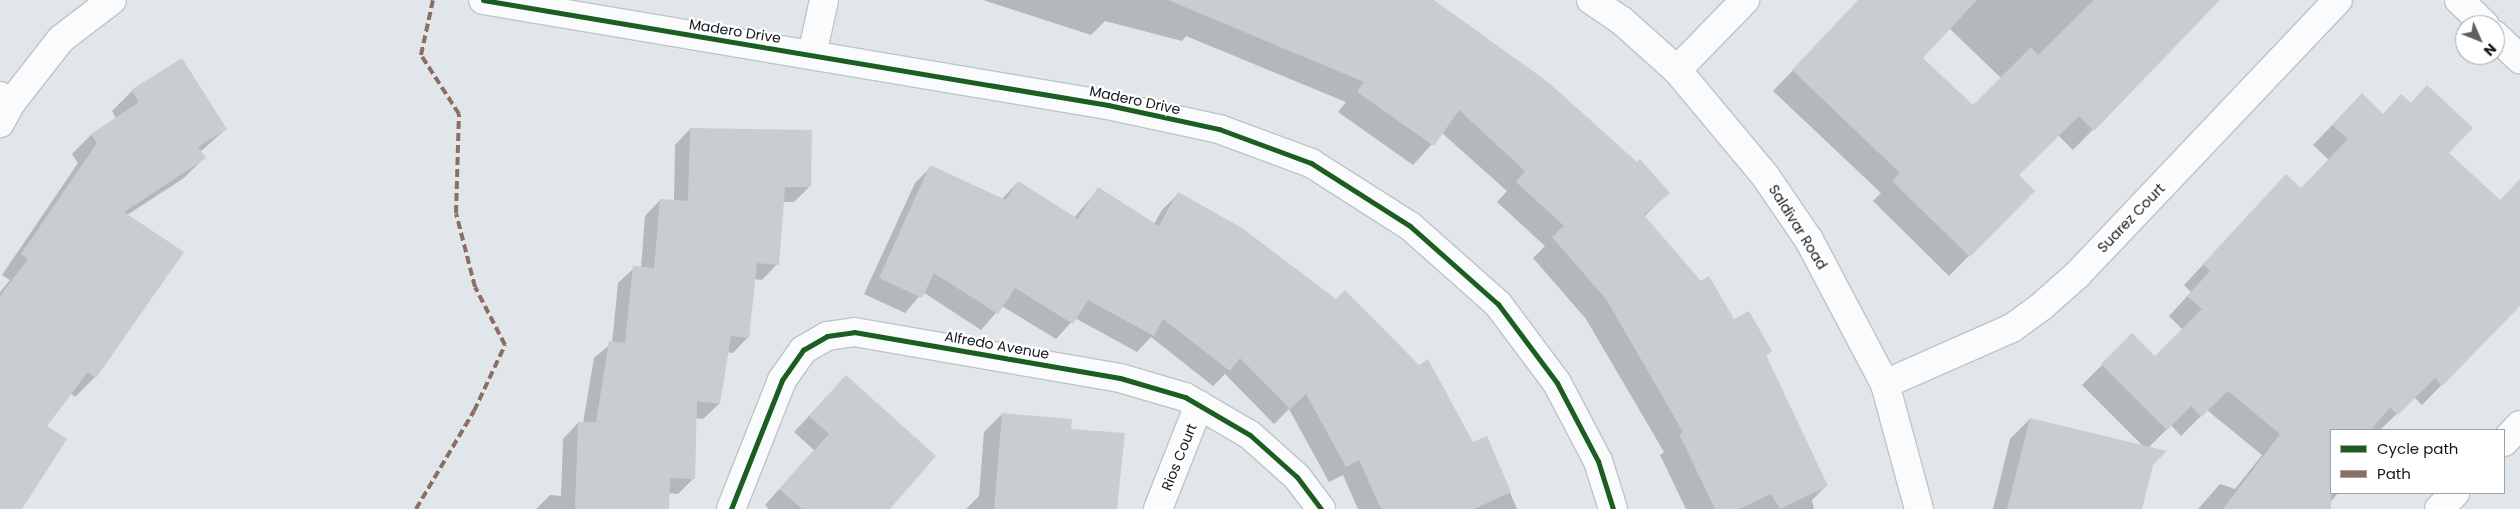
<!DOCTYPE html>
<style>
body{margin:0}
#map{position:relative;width:2520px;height:509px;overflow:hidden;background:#e1e6eb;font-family:Poppins,sans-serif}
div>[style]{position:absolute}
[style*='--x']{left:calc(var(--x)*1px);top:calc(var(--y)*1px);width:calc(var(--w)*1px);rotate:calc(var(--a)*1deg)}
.shadow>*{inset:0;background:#0003}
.building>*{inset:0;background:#c9cdd1}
.roads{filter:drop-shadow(1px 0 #c0c3c7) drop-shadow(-1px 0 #c0c3c7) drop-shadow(0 1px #c0c3c7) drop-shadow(0 -1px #c0c3c7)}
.minor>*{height:28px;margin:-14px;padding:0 14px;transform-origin:14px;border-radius:14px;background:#fafbfc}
.tertiary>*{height:28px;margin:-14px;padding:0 14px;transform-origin:14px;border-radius:14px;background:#fafbfc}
.quiet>*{height:4px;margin-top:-2px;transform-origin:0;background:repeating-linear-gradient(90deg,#8d6e63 0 8px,transparent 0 12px)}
.cycleway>*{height:5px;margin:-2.5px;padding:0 2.5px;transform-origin:2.5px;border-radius:2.5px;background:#1b5e20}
span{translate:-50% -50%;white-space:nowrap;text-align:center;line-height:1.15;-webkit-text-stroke:4.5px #fff;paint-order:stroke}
.street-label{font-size:14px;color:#13171a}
.legend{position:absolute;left:2330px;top:429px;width:175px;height:65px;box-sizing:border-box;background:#fff;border:1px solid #a1a2a3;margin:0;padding:6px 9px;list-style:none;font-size:15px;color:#13171a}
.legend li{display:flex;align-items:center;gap:10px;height:25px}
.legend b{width:25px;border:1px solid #a1a2a3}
.north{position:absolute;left:2455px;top:15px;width:50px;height:50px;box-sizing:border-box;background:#fff;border:1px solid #a1a2a3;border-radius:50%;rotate:134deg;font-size:14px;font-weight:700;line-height:20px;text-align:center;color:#13171a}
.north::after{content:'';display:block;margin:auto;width:18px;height:22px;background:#5b5f63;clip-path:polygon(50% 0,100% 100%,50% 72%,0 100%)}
</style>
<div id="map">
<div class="shadow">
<i style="clip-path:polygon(983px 0,1431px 0,1668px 193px,1644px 217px,1734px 321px,1771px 351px,1765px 357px,1826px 486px,1812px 500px,1814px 509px,1686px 509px,1660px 455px,1664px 452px,1586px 319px,1533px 258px,1545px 246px,1497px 202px,1507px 191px,1442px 133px,1413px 165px,1338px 112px,1346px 102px,1186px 36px,1182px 41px,1105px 21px,1091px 35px)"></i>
<i style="clip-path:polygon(evenodd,1861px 0,2219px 0,2073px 150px,2058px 135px,2018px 175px,2033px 191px,1949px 276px,1873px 201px,1881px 193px,1773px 91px,1861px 0,1949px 28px,2002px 79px,1974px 107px,1921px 58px,1949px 28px)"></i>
<i style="clip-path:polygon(181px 59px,226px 129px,200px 152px,204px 158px,184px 178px,127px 215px,95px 377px,75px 397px,70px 393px,45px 426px,20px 509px,0 509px,0 292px,10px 280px,2px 275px,78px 163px,72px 154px,91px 135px,116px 118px,112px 111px,132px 91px)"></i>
<i style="clip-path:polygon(2427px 86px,2448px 153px,2500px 201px,2520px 197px,2520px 304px,2422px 405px,2414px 397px,2380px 430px,2331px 430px,2331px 493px,2338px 493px,2325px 509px,2198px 509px,2220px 484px,2235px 489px,2262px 455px,2207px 410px,2181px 436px,2171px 425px,2148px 448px,2152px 465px,2141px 509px,1993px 509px,2010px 439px,2030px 419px,2144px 447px,2082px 385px,2132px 335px,2155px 358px,2183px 330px,2169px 316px,2191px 292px,2184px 285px,2286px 176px,2301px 190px,2329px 160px,2313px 145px,2342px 115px,2382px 115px,2401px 96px,2410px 104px)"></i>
<i style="clip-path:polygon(690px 129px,809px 187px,794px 202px,783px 202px,777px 264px,762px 280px,754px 279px,748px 337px,733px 353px,727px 352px,719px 404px,703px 419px,695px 418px,694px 478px,678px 494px,668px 493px,667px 509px,536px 509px,550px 495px,561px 496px,563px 439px,578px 423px,583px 423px,594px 358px,612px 343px,618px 283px,634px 268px,641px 268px,645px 216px,660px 200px,674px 201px,675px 145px)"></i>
<i style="clip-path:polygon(931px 167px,1002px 199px,1018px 182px,1074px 218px,1098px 189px,1154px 224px,1162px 210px,1178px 194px,1472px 444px,1487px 438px,1517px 509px,1358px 509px,1343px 475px,1329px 482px,1289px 409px,1274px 424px,1225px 374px,1213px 386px,1151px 337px,1137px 352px,1075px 318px,1056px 339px,1002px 306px,981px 330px,923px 292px,905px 313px,864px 294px,915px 183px)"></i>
<i style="clip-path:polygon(846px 376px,888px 509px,769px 509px,765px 505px,814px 450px,794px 432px)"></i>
<i style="clip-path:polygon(1002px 414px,1069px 430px,1095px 509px,966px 509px,979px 496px,984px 432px)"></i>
</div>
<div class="building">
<i style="clip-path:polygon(1168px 0,1434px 0,1548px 82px,1637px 162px,1640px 159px,1670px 193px,1644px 215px,1701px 281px,1709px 276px,1734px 319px,1749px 311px,1772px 351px,1766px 355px,1828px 486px,1780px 509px,1771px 494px,1739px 509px,1715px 509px,1679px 434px,1683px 432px,1606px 299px,1552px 237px,1564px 226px,1516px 182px,1525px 171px,1459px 110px,1434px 146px,1357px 92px,1364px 82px)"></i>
<i style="clip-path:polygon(1858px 0,1977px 0,1923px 58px,1973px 105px,2031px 47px,2038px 55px,2094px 0,2220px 0,2094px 131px,2079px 116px,2019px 175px,2035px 191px,1970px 257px,1892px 181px,1900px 173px,1792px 70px)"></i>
<i style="clip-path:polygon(182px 58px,227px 129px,198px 147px,206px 158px,124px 212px,184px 252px,96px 378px,88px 372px,47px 426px,67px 439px,22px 509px,0 509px,0 296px,28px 259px,21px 254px,97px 143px,91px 134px,139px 102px,131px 90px)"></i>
<i style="clip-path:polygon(2427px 85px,2473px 128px,2449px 153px,2500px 200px,2520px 179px,2520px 306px,2442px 386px,2435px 378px,2398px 415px,2390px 407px,2371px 430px,2331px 430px,2331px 509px,2223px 509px,2280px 434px,2228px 391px,2201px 417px,2191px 406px,2167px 430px,2101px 364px,2132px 333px,2155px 356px,2202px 309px,2187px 296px,2210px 271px,2203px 264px,2286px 174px,2301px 188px,2348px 139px,2332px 125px,2362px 93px,2383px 114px,2401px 94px,2411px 103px)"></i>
<i style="clip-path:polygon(690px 128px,812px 130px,811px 187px,785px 187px,779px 265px,757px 263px,749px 338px,731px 336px,720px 404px,697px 401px,695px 479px,670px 478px,669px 509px,575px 509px,578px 422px,596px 422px,609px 341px,625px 343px,633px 266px,654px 268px,660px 199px,688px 201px)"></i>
<i style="clip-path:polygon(930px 165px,1006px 200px,1018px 181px,1078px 219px,1098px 187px,1159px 226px,1178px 192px,1242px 228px,1336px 299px,1345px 290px,1419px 365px,1428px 359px,1473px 442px,1487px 436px,1511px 492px,1474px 509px,1381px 509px,1359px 460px,1346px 467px,1306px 394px,1290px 409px,1240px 358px,1230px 371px,1163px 319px,1154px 336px,1088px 300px,1073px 324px,1015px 288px,998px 314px,934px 273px,922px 298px,879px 278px)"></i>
<i style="clip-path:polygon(846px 375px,936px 456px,890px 509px,802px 509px,779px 489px,829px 434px,809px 416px)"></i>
<i style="clip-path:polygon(1002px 413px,1072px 419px,1071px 429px,1125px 433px,1117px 509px,994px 509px)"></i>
<i style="clip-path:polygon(2030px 418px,2167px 451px,2153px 465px,2142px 509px,2007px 509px)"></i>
</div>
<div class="roads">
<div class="minor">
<i style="--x:1591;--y:0;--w:36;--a:34"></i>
<i style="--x:1621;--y:20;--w:75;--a:41.8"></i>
<i style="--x:1677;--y:70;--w:139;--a:50.2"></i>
<i style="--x:1766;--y:177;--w:76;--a:55.7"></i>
<i style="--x:1809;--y:240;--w:163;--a:62.2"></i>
<i style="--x:1885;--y:384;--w:130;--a:74.8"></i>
<i style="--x:2459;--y:0;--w:36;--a:44"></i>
<i style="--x:2495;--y:35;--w:35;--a:44"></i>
<i style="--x:812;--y:55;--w:56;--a:-77.7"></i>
<i style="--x:1677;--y:70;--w:98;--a:-45.8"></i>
<i style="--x:0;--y:96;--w:13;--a:32"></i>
<i style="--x:11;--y:103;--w:23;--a:119"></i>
<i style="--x:1885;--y:384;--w:139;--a:-23.8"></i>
<i style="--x:2012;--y:328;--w:37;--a:-36"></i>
<i style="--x:2042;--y:306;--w:47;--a:-41.5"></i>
<i style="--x:2077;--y:275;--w:379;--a:-46.5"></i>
<i style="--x:2504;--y:442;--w:23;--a:-47"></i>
<i style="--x:731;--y:509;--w:139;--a:-68.4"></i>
<i style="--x:782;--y:380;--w:37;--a:-55"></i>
<i style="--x:803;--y:350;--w:28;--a:-30"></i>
<i style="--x:827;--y:336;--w:27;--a:-8"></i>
<i style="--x:854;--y:332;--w:270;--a:9.8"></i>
<i style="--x:1120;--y:378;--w:68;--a:16.3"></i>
<i style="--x:1185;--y:397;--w:75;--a:30.3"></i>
<i style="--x:1250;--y:435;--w:63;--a:41.8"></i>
<i style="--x:1297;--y:477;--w:40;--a:53"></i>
<i style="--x:1158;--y:509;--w:112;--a:-68.5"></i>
<i style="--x:2439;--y:509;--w:23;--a:-45"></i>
</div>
<div class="tertiary">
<i style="--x:483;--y:0;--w:634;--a:9.54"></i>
<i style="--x:1108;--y:105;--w:114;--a:12.2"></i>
<i style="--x:1219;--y:129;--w:98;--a:20.3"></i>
<i style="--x:1311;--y:163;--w:117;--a:32.5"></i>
<i style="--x:1410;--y:226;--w:118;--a:41.6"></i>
<i style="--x:1498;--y:304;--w:99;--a:53.2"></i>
<i style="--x:1557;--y:383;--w:88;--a:62.3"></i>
<i style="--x:1598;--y:461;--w:50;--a:72.6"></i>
<i style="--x:11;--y:103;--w:81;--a:-52"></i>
<i style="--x:61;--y:39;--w:64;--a:-37.4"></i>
</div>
</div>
<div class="quiet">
<i style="--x:416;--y:509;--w:114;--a:-59.4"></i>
<i style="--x:474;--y:411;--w:73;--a:-64.8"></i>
<i style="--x:505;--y:345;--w:65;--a:-117.3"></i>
<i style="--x:475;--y:287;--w:76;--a:-104.4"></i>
<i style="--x:456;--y:213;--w:99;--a:-88.3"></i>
<i style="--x:459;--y:114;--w:70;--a:-122.8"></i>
<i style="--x:421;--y:55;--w:56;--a:-77.7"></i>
</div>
<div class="cycleway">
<i style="--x:483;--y:0;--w:634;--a:9.54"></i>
<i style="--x:1108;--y:105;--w:114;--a:12.2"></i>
<i style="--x:1219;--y:129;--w:98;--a:20.3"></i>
<i style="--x:1311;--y:163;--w:117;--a:32.5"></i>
<i style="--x:1410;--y:226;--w:118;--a:41.6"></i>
<i style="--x:1498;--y:304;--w:99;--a:53.2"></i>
<i style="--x:1557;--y:383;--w:88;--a:62.3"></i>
<i style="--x:1598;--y:461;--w:50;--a:72.6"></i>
<i style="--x:731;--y:509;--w:139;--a:-68.4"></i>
<i style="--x:782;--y:380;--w:37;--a:-55"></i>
<i style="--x:803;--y:350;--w:28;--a:-30"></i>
<i style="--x:827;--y:336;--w:27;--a:-8"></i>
<i style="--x:854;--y:332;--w:270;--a:9.8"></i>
<i style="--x:1120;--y:378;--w:68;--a:16.3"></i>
<i style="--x:1185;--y:397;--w:75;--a:30.3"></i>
<i style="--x:1250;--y:435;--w:63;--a:41.8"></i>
<i style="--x:1297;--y:477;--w:40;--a:53"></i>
</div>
<div class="street-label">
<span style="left:735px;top:31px;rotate:9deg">Madero Drive</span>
<span style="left:1135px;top:100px;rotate:12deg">Madero Drive</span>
<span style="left:2131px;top:218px;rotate:-46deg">Suarez Court</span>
<span style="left:1798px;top:227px;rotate:58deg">Saldivar Road</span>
<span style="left:997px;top:345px;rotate:10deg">Alfredo Avenue</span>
<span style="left:1179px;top:457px;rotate:-68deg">Rios Court</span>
</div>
<ul class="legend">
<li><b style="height:6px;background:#1b5e20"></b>Cycle path</li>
<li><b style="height:6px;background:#8d6e63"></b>Path</li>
</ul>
<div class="north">N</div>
</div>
